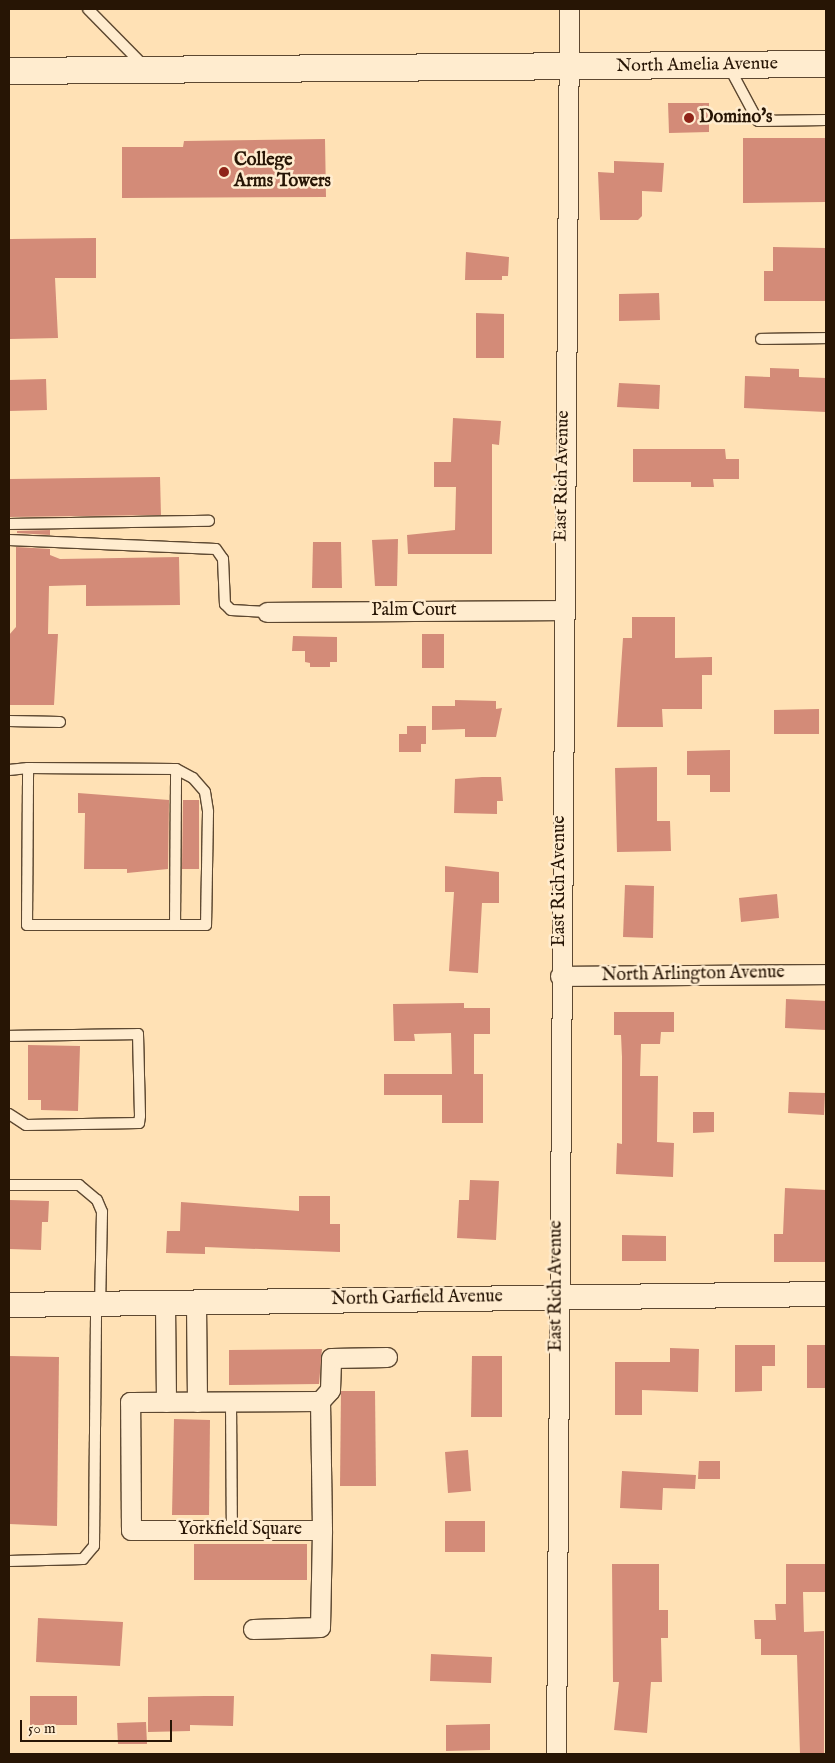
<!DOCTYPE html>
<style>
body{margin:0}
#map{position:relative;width:835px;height:1763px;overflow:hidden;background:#ffe1b5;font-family:"IM FELL English",serif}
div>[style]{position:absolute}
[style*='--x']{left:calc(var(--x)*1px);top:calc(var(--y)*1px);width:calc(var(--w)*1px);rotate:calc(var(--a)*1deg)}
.building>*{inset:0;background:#d38b78}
.roads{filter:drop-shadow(1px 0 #5d4831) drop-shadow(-1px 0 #5d4831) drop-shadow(0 1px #5d4831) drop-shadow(0 -1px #5d4831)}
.service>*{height:10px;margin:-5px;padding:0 5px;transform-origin:5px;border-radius:5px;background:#ffeccf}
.minor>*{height:19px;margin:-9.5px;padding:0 9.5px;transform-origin:9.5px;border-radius:9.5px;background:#ffeccf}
.tertiary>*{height:24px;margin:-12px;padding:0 12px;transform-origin:12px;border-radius:12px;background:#ffeccf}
.secondary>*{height:26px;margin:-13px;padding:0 13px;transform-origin:13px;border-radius:13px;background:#ffeccf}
.dots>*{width:14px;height:14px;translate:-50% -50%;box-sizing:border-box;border:2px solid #ffeccf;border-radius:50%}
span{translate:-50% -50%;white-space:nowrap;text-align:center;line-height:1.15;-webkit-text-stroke:5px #ffeccf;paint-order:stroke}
.street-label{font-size:18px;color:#271505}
.poi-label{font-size:18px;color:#271505;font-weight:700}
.left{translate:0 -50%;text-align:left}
.frame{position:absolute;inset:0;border:10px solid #271505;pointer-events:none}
.scale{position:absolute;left:20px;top:1720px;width:152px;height:22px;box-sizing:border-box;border:2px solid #271505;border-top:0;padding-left:6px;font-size:15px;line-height:18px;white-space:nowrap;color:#271505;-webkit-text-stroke:4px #ffeccf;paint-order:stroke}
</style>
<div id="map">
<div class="building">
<i style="clip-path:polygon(668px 103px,709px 103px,709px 132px,669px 133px)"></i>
<i style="clip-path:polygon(743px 138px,826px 138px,826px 202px,743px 203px)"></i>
<i style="clip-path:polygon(325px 139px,326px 197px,122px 198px,122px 147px,183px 147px,184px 141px)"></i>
<i style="clip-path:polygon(614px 161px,664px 163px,662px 192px,642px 191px,642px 216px,638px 220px,600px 220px,598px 172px,614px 173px)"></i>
<i style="clip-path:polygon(96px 238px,96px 278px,55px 278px,58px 338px,9px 339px,10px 239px)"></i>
<i style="clip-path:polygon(773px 247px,826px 248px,826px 301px,764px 301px,764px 271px,773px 271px)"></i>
<i style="clip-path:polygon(466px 252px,509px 257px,508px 276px,502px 276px,502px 280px,465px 280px)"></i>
<i style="clip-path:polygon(659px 293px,660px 320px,619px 321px,619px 294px)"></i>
<i style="clip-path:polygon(476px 313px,504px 314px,504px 358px,476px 358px)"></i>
<i style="clip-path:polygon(770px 368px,799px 369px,799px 377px,826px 378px,826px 412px,744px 408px,745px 376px,770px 377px)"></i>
<i style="clip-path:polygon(46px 379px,47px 410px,9px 411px,9px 380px)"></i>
<i style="clip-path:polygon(619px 383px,660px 385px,659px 409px,617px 407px)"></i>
<i style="clip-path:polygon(453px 418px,501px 421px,499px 445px,492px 444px,492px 554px,408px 554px,407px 535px,455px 530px,456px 487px,434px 487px,434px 462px,451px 462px)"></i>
<i style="clip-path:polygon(633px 449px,725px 449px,726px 459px,739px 459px,739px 479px,713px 479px,714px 487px,691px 487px,691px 482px,633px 482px)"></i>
<i style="clip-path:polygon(160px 477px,161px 515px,9px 517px,9px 479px)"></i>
<i style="clip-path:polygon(50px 530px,50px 535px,17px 533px,17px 531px)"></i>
<i style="clip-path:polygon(398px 539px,397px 586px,375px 586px,372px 540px)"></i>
<i style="clip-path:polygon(313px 542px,341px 542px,342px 588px,312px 588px)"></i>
<i style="clip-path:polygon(16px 547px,50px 549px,50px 555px,60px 559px,179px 557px,180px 605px,86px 606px,86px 585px,49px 586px,48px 634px,58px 634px,54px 705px,9px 705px,9px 635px,16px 627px)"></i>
<i style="clip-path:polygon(632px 617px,675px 617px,675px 658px,712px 657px,712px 675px,702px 675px,702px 709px,662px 709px,663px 727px,617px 727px,623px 638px,632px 638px)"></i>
<i style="clip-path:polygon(422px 634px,444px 634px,444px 668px,422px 668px)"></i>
<i style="clip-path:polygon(293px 636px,337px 637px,337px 662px,330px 662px,330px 667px,310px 667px,310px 663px,305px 662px,305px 651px,292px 651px)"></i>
<i style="clip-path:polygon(455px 700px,496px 701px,496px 709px,502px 708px,496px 737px,465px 737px,465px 729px,432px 730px,432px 706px,455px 706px)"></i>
<i style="clip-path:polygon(819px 709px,819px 734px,774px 734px,774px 710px)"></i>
<i style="clip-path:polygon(407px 726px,426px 726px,426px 744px,421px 744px,421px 752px,399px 752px,399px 734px,407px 734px)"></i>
<i style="clip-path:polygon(730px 750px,730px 792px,710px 792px,710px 775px,687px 775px,687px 751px)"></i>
<i style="clip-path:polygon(657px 767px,657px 821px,670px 821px,671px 851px,617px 852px,615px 768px)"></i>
<i style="clip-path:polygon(482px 777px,501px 777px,503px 801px,497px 801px,497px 814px,454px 813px,455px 779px)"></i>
<i style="clip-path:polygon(78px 793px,169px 800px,168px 869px,127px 873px,127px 869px,84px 869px,85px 813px,78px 813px)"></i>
<i style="clip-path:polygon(183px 800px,199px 800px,199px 869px,182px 869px)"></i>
<i style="clip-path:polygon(445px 866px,499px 872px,499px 903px,482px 903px,478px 973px,449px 971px,454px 892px,445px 892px)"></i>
<i style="clip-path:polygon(625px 885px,654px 886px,653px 938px,623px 937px)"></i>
<i style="clip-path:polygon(777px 894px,779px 918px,741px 922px,739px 898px)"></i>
<i style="clip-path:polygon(786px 999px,826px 1001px,826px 1030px,785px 1028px)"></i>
<i style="clip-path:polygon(464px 1003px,464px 1008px,490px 1008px,490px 1034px,474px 1034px,474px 1074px,483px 1074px,483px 1123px,442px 1123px,442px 1095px,384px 1095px,384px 1074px,452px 1074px,451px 1033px,414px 1034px,415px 1041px,394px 1041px,393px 1004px)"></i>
<i style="clip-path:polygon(614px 1012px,674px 1012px,674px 1032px,661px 1032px,660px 1044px,641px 1044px,640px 1076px,658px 1076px,657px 1142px,674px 1143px,673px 1177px,616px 1174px,617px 1143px,622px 1144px,622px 1057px,621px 1035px,614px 1035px)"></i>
<i style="clip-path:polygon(28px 1045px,80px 1046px,78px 1111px,41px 1110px,41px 1100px,28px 1100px)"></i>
<i style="clip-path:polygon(789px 1092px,825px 1093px,824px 1115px,788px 1113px)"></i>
<i style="clip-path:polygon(693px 1112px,714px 1112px,714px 1132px,693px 1133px)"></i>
<i style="clip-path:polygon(470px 1180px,499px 1181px,496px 1240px,457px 1238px,459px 1200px,469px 1200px)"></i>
<i style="clip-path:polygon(785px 1188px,826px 1190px,826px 1262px,774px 1262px,774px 1234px,783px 1234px)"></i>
<i style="clip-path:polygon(299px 1196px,330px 1196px,330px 1224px,340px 1224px,340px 1252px,205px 1247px,205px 1254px,166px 1253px,167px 1231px,180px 1231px,181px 1202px,299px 1211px)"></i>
<i style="clip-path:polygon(9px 1200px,49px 1201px,48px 1222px,42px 1222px,41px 1250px,9px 1249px)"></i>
<i style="clip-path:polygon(622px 1235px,666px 1236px,666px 1261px,622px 1261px)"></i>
<i style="clip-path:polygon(735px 1345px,775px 1345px,775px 1366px,762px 1366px,762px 1391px,735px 1392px)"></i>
<i style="clip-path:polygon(807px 1345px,826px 1345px,826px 1388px,807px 1388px)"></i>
<i style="clip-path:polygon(670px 1348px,699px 1349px,698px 1392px,642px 1390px,642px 1415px,615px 1415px,615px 1362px,670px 1362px)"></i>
<i style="clip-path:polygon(322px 1349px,319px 1384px,229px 1385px,229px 1350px)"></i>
<i style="clip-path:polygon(9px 1356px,59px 1357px,57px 1526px,9px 1524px)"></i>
<i style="clip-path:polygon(472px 1356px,502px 1356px,502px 1417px,471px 1417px)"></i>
<i style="clip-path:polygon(341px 1391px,375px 1391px,376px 1486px,340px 1486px)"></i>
<i style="clip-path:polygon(174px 1419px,210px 1420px,209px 1515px,172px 1515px)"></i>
<i style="clip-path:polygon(468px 1450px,471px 1491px,448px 1493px,445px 1452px)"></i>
<i style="clip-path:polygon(699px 1461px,720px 1461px,720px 1479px,698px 1479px)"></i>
<i style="clip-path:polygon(622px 1471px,696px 1475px,695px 1489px,663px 1488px,662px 1510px,620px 1508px)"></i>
<i style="clip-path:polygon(445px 1521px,485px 1521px,485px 1552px,445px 1552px)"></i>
<i style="clip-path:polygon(194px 1544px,307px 1544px,307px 1580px,194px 1580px)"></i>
<i style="clip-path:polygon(612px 1564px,659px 1564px,659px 1610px,668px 1610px,668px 1638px,661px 1638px,662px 1682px,651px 1682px,647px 1733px,614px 1730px,619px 1682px,613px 1682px)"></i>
<i style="clip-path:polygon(786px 1564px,826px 1564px,826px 1592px,803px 1592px,804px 1632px,824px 1631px,824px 1754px,800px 1754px,797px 1655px,761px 1655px,761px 1639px,755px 1639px,754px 1620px,776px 1620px,775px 1604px,786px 1604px)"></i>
<i style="clip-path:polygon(38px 1618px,123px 1622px,120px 1666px,36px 1662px)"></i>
<i style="clip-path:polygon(431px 1654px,492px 1657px,491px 1683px,430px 1681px)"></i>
<i style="clip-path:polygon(30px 1696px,77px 1696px,77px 1725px,30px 1725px)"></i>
<i style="clip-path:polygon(205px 1696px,234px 1696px,233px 1726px,190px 1725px,190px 1731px,148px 1732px,148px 1697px)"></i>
<i style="clip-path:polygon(146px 1722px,147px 1744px,118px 1744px,117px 1723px)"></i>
<i style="clip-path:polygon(490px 1724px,490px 1750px,446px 1751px,446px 1725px)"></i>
</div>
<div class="roads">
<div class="service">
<i style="--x:88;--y:9;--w:80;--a:45.5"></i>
<i style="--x:729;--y:67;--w:61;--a:61.8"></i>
<i style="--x:758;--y:121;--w:68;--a:-0.8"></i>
<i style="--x:761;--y:339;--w:65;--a:-0.9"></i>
<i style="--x:9;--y:524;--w:200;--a:-0.9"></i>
<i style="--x:9;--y:540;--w:207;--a:2.5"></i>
<i style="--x:216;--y:549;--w:12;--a:55"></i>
<i style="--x:223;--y:559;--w:45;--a:87.5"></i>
<i style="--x:225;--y:604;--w:8;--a:45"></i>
<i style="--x:231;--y:610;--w:36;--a:3"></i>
<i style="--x:9;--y:721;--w:51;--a:1.1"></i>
<i style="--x:9;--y:770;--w:19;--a:-6"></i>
<i style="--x:28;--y:768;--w:148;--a:0.4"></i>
<i style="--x:176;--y:769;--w:19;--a:28"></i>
<i style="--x:193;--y:778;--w:18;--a:49"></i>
<i style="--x:205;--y:792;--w:20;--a:81"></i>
<i style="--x:208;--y:812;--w:113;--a:91"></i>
<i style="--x:206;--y:925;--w:179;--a:180"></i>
<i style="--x:27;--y:925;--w:157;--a:-89.6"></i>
<i style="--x:175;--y:925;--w:156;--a:-89.6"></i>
<i style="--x:9;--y:1036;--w:129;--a:-0.9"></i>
<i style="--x:138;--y:1034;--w:82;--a:88.6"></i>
<i style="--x:140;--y:1116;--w:7;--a:98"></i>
<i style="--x:139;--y:1123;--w:113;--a:179"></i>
<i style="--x:26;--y:1125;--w:20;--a:-147"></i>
<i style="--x:9;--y:1185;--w:70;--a:0"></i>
<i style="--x:79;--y:1185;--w:23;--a:40"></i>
<i style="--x:97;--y:1200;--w:13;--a:67"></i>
<i style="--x:102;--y:1212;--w:92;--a:91.2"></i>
<i style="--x:231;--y:1402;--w:129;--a:89.6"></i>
<i style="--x:9;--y:1561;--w:74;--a:-1.5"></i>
<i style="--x:83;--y:1559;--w:17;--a:-50"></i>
<i style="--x:94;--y:1546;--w:241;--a:-89.5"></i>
</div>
<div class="minor">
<i style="--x:267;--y:612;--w:294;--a:-0.4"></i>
<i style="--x:560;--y:976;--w:266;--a:-0.4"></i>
<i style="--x:165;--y:1304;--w:98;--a:89.4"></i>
<i style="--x:196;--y:1304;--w:98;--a:89.4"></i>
<i style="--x:320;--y:1401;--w:129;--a:89.1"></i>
<i style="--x:322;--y:1530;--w:191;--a:180"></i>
<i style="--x:131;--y:1530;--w:128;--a:-90.4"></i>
<i style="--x:130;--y:1402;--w:190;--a:-0.3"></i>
<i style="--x:320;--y:1401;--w:15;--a:-48"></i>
<i style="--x:330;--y:1390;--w:32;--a:-88"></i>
<i style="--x:331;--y:1358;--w:56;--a:-1"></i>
<i style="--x:253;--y:1629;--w:67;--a:-1.7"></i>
<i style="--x:320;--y:1627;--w:97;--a:-88.8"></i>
<i style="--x:556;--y:1754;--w:1745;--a:-89.57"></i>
</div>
<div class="tertiary">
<i style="--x:9;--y:1305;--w:817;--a:-0.77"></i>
</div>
<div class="secondary">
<i style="--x:9;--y:71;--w:817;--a:-0.49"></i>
</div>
</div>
<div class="dots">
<i style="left:689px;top:118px;background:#8f2418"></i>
<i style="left:224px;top:172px;background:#8f2418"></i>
</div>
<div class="street-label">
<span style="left:697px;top:66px;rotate:-1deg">North Amelia Avenue</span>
<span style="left:563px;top:476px;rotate:-89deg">East Rich Avenue</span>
<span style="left:414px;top:611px">Palm Court</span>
<span style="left:560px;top:881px;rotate:-90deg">East Rich Avenue</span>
<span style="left:693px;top:975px;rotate:-1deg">North Arlington Avenue</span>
<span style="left:557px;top:1286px;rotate:-90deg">East Rich Avenue</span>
<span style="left:417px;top:1299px;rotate:-1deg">North Garfield Avenue</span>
<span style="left:240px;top:1530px">Yorkfield Square</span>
</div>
<div class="poi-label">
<span class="left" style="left:699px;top:118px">Domino's</span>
<span class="left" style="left:234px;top:172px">College<br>Arms Towers</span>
</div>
<div class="frame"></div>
<div class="scale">50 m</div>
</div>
